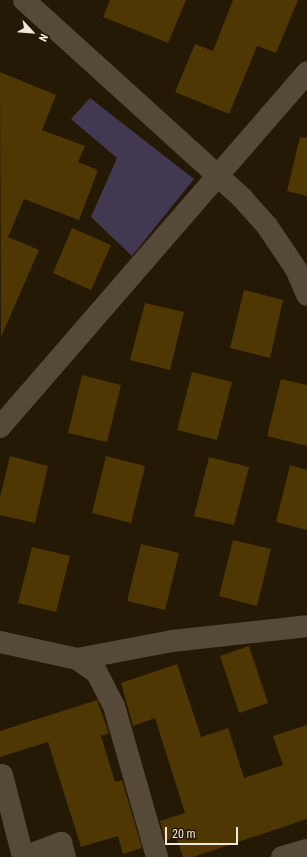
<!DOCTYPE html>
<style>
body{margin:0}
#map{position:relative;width:307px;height:857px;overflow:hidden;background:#241904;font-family:"Roboto Condensed",sans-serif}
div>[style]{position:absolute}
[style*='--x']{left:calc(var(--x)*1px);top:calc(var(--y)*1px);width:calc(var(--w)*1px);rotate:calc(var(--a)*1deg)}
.green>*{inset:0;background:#423851}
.building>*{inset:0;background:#4e3703}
.minor>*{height:22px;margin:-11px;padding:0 11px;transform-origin:11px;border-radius:11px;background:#544a37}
span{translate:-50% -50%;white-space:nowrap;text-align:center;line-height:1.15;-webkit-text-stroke:4px #241904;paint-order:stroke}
.north{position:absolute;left:12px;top:12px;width:40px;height:40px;-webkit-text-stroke:3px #241904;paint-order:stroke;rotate:116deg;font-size:11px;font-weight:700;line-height:16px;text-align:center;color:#efe8da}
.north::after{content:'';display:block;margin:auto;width:14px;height:18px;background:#efe8da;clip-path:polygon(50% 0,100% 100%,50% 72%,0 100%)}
.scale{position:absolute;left:165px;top:827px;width:73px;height:18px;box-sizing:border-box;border:2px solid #efe8da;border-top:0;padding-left:5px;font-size:12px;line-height:14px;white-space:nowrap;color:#efe8da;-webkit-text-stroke:3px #241904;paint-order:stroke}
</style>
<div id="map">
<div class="green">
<i style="clip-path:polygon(90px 98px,194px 179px,132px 256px,91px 217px,117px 158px,71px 119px)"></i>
</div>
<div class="building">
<i style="clip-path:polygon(110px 0,186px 0,168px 43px,103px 17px)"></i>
<i style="clip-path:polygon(233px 0,298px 0,276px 53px,257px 46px,229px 114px,175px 92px,195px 44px,213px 51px)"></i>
<i style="clip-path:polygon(0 72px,56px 95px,42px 130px,85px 146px,78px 162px,98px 170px,79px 220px,24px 199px,8px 237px,39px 250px,1px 337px)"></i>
<i style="clip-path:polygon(300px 137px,307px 138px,307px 196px,287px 191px)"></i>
<i style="clip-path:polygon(72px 228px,111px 245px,91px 290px,53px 273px)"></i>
<i style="clip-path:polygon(244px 290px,283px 300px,270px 358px,230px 348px)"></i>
<i style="clip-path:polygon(145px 303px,184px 312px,170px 370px,130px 360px)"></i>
<i style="clip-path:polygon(192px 372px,232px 382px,217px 440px,177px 430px)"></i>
<i style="clip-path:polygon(82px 375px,121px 385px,107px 442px,68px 433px)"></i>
<i style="clip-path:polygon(281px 379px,307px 385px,307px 446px,267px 436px)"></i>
<i style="clip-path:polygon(10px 456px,48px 466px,35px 523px,0 515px,0 497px)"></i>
<i style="clip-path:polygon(106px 456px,145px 466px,131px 523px,92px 513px)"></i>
<i style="clip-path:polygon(209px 457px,249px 467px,234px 525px,194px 516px)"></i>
<i style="clip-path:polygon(290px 465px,307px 470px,307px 530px,276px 522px)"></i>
<i style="clip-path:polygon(233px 540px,271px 549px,257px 606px,219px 596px)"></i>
<i style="clip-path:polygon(141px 544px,179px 553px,165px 610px,127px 601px)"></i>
<i style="clip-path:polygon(32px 547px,70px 556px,56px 612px,18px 603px)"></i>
<i style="clip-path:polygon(249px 646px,268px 703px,239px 713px,220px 656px)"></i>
<i style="clip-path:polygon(177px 664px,201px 737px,228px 728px,244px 778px,283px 765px,273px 736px,307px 725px,307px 819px,193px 857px,183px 857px,176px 837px,165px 841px,160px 821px,185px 813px,155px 718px,133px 726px,121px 683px)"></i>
<i style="clip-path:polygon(97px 700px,109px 733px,101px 736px,115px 782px,122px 780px,142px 848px,123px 854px,118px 836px,81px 847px,48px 742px,0 757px,0 731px)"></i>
</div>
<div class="minor">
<i style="--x:24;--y:0;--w:294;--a:42.2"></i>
<i style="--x:242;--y:198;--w:38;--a:48"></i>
<i style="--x:267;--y:226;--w:52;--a:56"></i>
<i style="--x:296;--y:269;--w:28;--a:67"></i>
<i style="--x:0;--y:427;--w:469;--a:-49.1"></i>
<i style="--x:0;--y:642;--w:79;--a:12.4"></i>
<i style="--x:77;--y:659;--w:24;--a:35"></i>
<i style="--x:97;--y:673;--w:37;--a:63"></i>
<i style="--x:114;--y:706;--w:157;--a:74.1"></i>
<i style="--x:77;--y:659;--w:97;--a:-10.7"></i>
<i style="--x:172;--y:641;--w:136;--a:-6.3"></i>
<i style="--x:2;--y:775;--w:85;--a:75.6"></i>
<i style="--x:24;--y:857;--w:40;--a:-21"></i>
<i style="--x:61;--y:843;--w:15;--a:74"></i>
<i style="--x:282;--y:857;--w:26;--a:-16"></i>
</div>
<div class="north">N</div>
<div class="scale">20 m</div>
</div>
